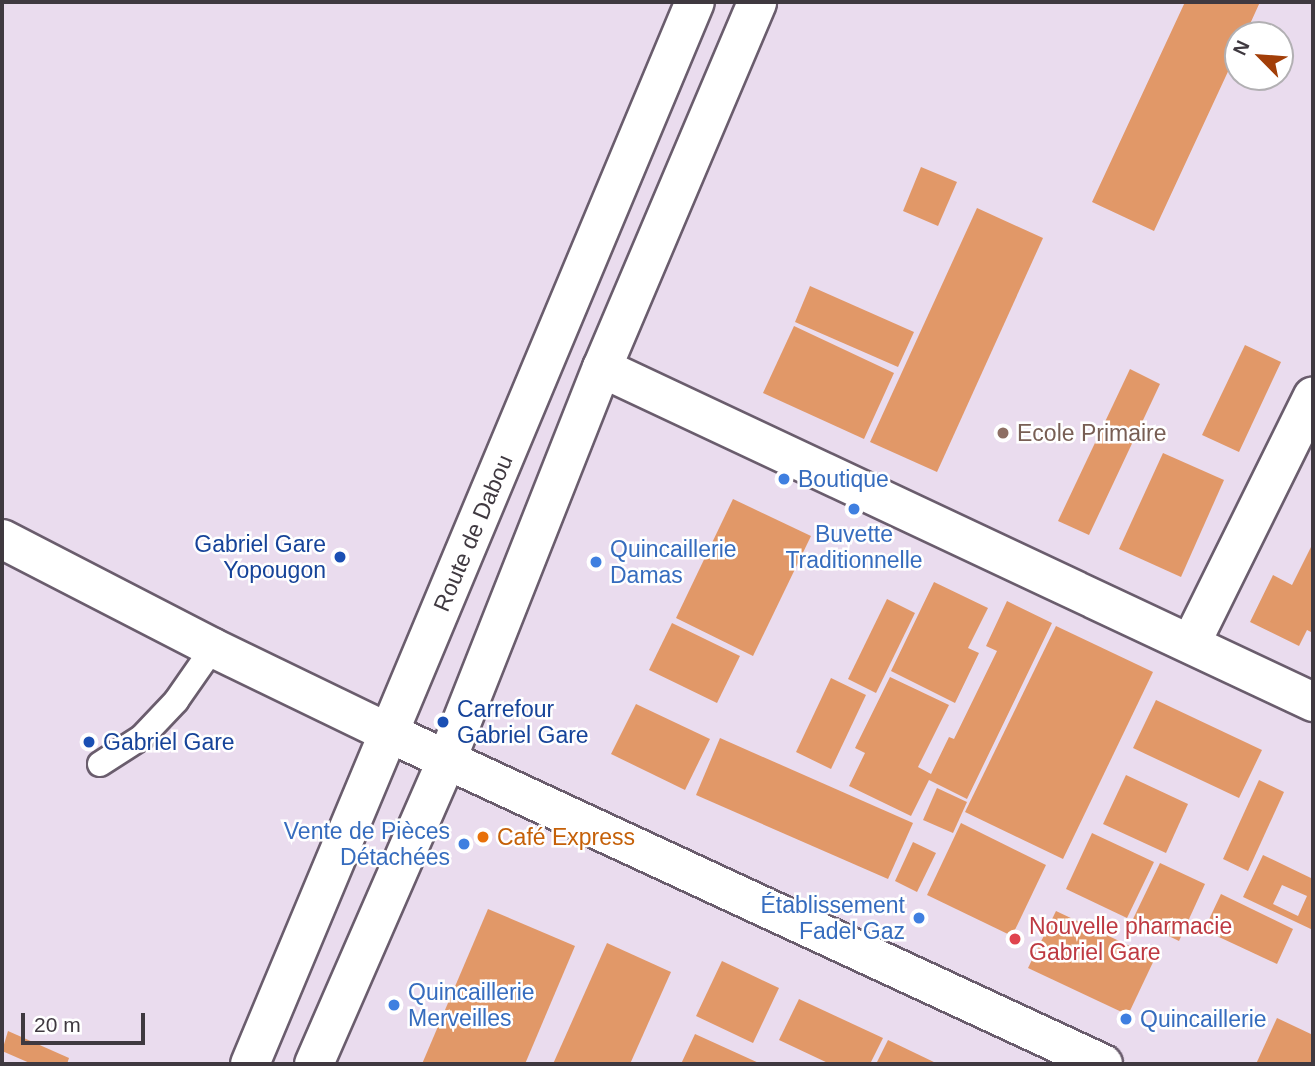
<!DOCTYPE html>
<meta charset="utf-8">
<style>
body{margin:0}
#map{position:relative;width:1315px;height:1066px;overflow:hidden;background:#eadcee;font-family:Arial,sans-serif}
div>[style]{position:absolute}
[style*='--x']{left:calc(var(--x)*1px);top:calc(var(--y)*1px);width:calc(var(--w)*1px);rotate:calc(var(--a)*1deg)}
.building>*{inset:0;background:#e19868}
.roads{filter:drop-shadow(2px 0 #6a5d6d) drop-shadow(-2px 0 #6a5d6d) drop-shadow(0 2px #6a5d6d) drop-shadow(0 -2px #6a5d6d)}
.service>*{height:24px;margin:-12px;padding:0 12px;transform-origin:12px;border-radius:12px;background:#fff}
.minor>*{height:38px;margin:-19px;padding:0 19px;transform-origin:19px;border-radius:19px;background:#fff}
.tertiary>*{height:38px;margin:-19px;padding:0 19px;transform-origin:19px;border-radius:19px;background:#fff}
.dots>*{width:19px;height:19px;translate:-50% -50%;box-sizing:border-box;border:4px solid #fff;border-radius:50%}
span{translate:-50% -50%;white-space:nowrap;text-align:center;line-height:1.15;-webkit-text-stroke:5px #fff;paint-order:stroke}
.education-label{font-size:23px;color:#785e54}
.left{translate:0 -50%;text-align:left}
.shop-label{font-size:23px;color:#366cbe}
.right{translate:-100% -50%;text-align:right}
.street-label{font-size:23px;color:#3f3940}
.transit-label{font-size:23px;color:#164399}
.food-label{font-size:23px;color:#c56008}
.health-label{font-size:23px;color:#be3a42}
.frame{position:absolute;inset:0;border:4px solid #3f3940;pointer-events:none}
.north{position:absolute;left:1224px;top:21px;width:70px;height:70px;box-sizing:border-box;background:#fff;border:2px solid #b2b0b3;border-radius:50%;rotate:295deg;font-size:19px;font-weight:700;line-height:28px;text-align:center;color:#3f3940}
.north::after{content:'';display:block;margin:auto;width:24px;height:32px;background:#a23e08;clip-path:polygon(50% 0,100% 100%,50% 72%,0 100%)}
.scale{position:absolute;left:21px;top:1013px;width:124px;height:32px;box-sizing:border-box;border:4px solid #3f3940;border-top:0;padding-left:9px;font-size:21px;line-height:24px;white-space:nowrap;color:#3f3940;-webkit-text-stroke:5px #fff;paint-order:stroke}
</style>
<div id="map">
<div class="building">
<i style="clip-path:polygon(1185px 2px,1260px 2px,1245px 35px,1238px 35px,1238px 50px,1154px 231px,1092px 202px)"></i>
<i style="clip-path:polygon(921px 167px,957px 182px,938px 226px,903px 211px)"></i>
<i style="clip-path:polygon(977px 208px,1043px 238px,937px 472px,870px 442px)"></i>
<i style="clip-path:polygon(810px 286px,914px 332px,898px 367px,795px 322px)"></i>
<i style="clip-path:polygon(794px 326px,894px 373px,864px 439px,763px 393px)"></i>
<i style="clip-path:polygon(1245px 345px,1281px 362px,1239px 452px,1202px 435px)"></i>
<i style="clip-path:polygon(1130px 369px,1160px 384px,1089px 535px,1058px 521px)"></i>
<i style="clip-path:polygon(1163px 453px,1224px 480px,1181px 577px,1119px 549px)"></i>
<i style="clip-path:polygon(733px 499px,811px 536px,753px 656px,676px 618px)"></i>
<i style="clip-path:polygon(1313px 543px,1313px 633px,1307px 630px,1299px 646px,1250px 622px,1273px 575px,1292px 585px)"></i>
<i style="clip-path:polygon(934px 582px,988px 608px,968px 648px,979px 653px,955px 703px,891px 671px)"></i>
<i style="clip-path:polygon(887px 599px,915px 613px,876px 693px,848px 679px)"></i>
<i style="clip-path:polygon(1007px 601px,1052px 623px,967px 799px,929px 780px,911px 816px,849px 786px,865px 753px,855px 748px,890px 677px,949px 705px,918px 767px,931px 774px,949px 737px,954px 739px,997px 651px,986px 646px)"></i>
<i style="clip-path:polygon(672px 623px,740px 656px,717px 703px,649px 670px)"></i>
<i style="clip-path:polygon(1056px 626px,1153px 672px,1063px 859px,965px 812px)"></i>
<i style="clip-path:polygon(831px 678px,866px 695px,831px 769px,796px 752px)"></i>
<i style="clip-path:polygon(1156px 700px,1262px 750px,1239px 798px,1133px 748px)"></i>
<i style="clip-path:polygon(636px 704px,710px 739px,685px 790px,611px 754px)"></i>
<i style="clip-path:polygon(720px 738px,913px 823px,888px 879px,696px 795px)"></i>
<i style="clip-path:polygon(1126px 775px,1188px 804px,1166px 853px,1103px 824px)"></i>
<i style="clip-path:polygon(1259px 780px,1284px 792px,1248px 871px,1223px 859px)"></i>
<i style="clip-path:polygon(937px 788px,967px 802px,953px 833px,923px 820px)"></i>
<i style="clip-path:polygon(961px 823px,1046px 865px,1012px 936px,927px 895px)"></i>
<i style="clip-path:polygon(1092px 833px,1154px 862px,1127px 918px,1066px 889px)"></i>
<i style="clip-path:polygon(913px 842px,936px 853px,917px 892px,895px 881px)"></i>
<i style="clip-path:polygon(evenodd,1263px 855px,1313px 879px,1313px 930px,1243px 897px,1263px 855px,1282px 885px,1307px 896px,1298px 916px,1273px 904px,1282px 885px)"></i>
<i style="clip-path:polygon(1160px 863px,1205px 884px,1179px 941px,1133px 919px)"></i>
<i style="clip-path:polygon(1221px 894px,1293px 929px,1277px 964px,1204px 930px)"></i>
<i style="clip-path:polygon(488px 909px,575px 946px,525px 1064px,422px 1064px)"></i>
<i style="clip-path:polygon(1056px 911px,1155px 958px,1128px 1015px,1028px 968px)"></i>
<i style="clip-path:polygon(607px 943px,671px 972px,630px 1064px,553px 1064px)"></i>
<i style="clip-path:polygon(722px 961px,779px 988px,753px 1043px,696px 1016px)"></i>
<i style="clip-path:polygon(799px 999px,883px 1038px,870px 1064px,830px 1064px,779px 1040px)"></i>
<i style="clip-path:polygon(1277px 1018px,1313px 1035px,1313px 1064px,1256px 1064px)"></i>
<i style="clip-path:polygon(8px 1031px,69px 1058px,67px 1064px,32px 1064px,2px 1051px)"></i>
<i style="clip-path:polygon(695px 1034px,761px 1064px,681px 1064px)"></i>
<i style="clip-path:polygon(888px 1040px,938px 1064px,876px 1064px)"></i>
</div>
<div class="roads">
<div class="service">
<i style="--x:100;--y:764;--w:50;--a:-32.7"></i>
<i style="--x:142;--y:737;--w:50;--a:-46.6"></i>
<i style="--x:176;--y:701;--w:65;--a:-55.1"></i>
</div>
<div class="minor">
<i style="--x:602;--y:368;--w:786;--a:25.16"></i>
<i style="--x:2;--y:539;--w:237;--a:27.3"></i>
<i style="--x:213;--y:648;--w:195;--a:25.8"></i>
<i style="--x:389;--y:733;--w:787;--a:24.87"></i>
<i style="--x:1191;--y:643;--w:275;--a:-63.7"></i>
</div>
<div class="tertiary">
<i style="--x:250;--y:1064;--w:1151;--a:-67.27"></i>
<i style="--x:314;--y:1064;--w:333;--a:-66.4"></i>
<i style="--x:447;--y:759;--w:421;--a:-68.4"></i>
<i style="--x:602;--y:368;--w:397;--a:-67"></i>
</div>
</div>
<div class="dots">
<i style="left:1003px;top:433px;background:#8d6e63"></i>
<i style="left:784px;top:479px;background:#3f7fe0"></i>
<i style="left:854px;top:509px;background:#3f7fe0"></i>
<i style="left:340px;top:557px;background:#1a4fb4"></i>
<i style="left:596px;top:562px;background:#3f7fe0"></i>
<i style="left:443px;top:722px;background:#1a4fb4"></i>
<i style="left:89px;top:742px;background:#1a4fb4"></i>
<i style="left:483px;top:837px;background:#e8710a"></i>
<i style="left:464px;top:844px;background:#3f7fe0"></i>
<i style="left:919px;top:918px;background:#3f7fe0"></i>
<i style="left:1015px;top:939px;background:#e0444e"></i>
<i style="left:394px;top:1005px;background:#3f7fe0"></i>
<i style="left:1126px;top:1019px;background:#3f7fe0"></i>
</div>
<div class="education-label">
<span class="left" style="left:1017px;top:433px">Ecole Primaire</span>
</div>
<div class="shop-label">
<span class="left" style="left:798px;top:479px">Boutique</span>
<span style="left:854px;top:547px">Buvette<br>Traditionnelle</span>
<span class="left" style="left:610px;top:562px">Quincaillerie<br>Damas</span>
<span class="right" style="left:450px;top:844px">Vente de Pièces<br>Détachées</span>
<span class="right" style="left:905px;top:918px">Établissement<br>Fadel Gaz</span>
<span class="left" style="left:408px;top:1005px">Quincaillerie<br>Merveilles</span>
<span class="left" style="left:1140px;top:1019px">Quincaillerie</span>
</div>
<div class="street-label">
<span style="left:473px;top:533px;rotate:-67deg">Route de Dabou</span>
</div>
<div class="transit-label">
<span class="right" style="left:326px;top:557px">Gabriel Gare<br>Yopougon</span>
<span class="left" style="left:457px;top:722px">Carrefour<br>Gabriel Gare</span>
<span class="left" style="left:103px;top:742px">Gabriel Gare</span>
</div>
<div class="food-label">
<span class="left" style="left:497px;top:837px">Café Express</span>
</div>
<div class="health-label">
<span class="left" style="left:1029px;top:939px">Nouvelle pharmacie<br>Gabriel Gare</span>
</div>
<div class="frame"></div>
<div class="north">N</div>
<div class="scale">20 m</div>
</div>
